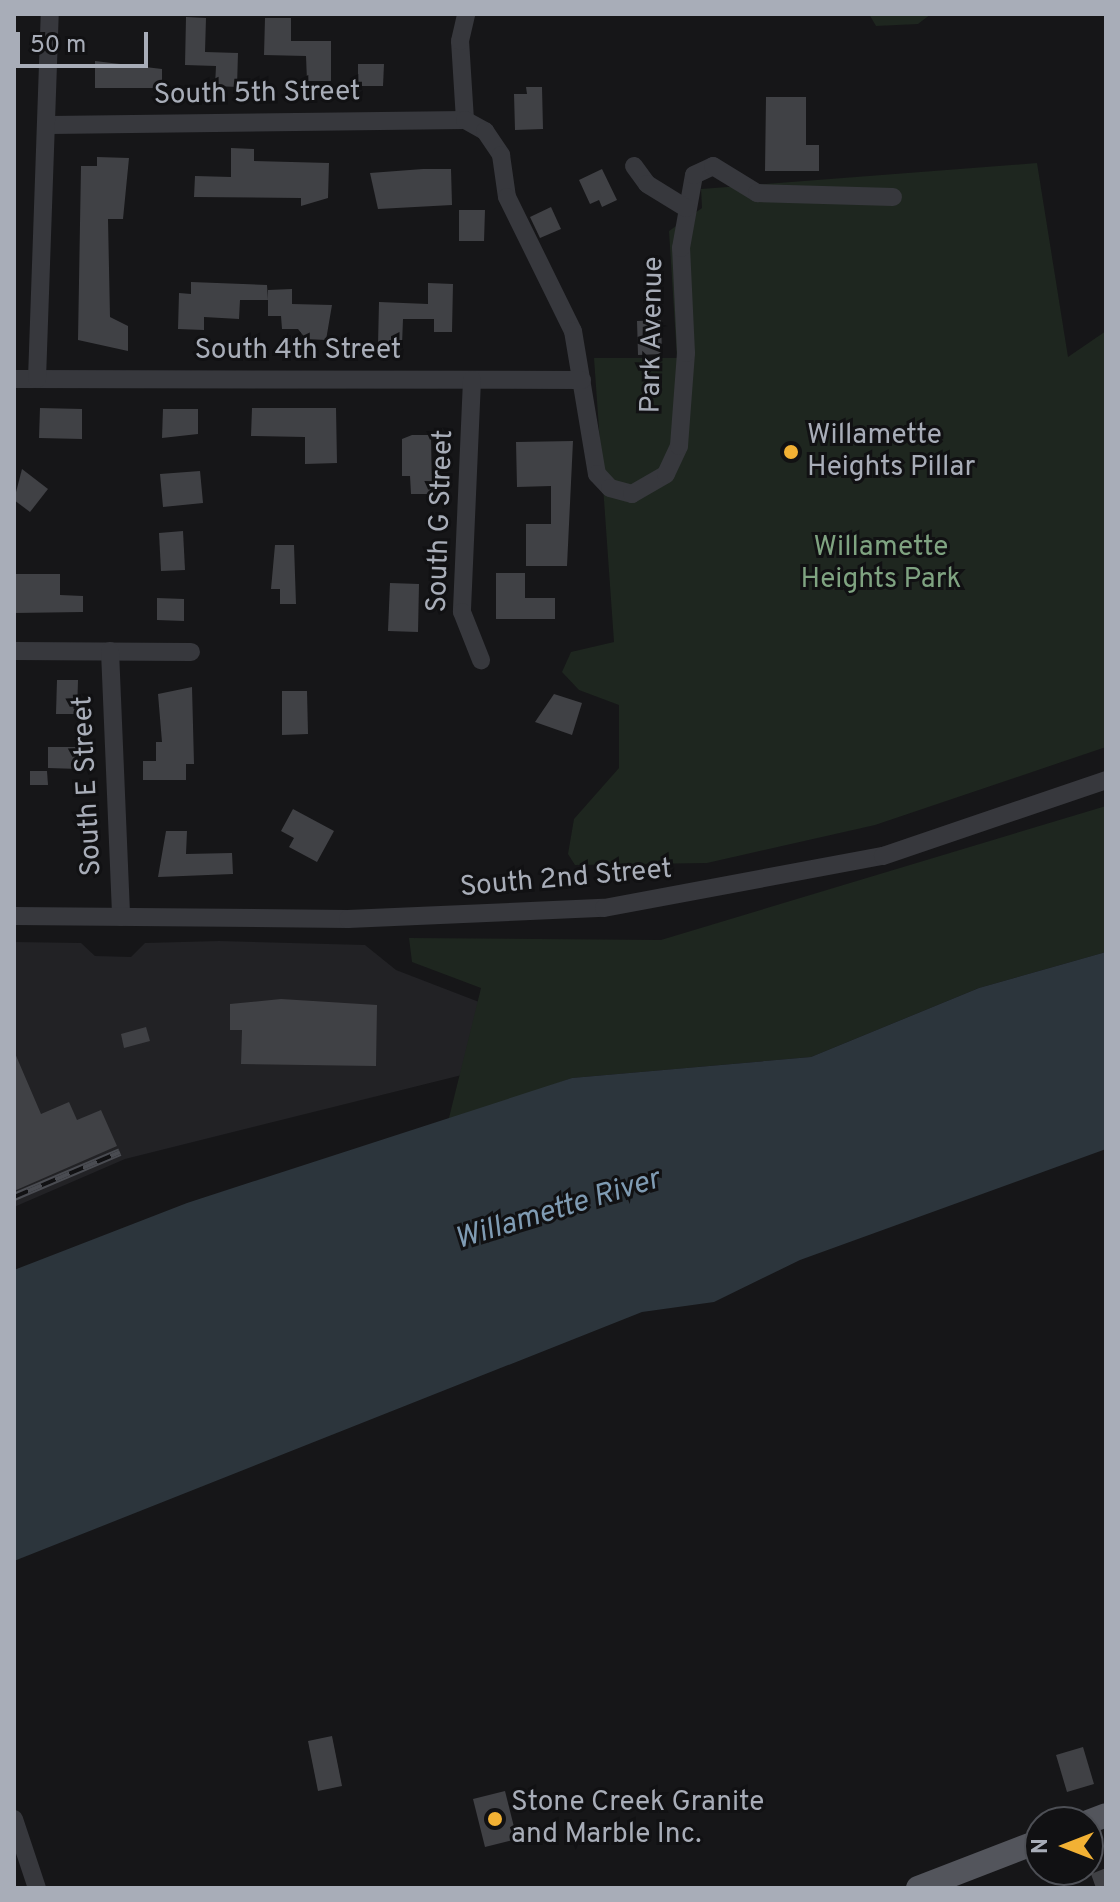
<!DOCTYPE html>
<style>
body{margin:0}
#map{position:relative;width:1120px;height:1902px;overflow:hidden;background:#161618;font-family:Overpass,sans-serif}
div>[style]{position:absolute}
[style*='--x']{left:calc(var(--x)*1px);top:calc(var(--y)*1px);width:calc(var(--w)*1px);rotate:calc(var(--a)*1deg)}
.built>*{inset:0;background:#222225}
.green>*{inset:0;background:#1e261f}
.water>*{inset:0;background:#2c353c}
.building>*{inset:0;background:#404145}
.minor>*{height:18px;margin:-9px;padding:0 9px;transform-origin:9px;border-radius:9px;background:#37383d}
.major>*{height:24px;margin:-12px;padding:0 12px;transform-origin:12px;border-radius:12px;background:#53555c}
.rail>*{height:8px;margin-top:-4px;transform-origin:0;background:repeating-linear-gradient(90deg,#111113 0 15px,#4a4c52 0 30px);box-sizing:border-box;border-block:2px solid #4a4c52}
.dots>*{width:22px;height:22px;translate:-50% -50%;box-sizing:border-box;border:4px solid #111113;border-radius:50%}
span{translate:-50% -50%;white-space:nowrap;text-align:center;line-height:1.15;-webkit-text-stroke:6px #111113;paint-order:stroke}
.street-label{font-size:28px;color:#a8adb8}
.poi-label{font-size:28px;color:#a8adb8}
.left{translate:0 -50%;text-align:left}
.park-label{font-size:28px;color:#7fa381}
.water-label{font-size:30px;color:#7f9bb3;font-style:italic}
.frame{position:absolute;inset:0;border:16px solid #a8adb8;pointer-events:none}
.north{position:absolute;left:1024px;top:1806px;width:80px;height:80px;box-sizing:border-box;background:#111113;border:2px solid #4d4f55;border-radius:50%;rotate:270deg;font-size:22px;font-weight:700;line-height:32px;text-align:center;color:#a8adb8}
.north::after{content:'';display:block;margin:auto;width:28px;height:36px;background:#f2b134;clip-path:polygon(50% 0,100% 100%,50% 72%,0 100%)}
.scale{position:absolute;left:16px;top:32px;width:132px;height:36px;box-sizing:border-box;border:4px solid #a8adb8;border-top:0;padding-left:10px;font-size:24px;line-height:28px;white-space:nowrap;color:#a8adb8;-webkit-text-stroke:6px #111113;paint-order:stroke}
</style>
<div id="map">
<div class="built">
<i style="clip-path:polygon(219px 941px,365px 945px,396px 970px,505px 1012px,498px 1066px,125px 1159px,14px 1207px,14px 942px,81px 943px,95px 956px,131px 957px,145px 943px)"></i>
</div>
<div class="green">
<i style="clip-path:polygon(869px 14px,931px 14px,918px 24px,876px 26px)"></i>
<i style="clip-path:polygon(1037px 163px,1068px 357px,1106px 331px,1106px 747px,875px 825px,707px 863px,575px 865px,568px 854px,574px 819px,619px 768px,619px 705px,579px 690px,562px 672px,571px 652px,614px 642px,594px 358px,677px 358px,669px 231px,702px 208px,701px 189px)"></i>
<i style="clip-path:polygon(1106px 806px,1106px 952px,979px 988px,811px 1057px,572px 1078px,448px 1122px,481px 988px,412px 962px,409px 938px,661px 940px)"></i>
</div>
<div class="water">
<i style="clip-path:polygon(1106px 952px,1106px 1149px,800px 1260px,714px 1302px,642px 1312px,14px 1561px,14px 1270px,187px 1203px,572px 1078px,811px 1057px,979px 988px)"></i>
</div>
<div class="building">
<i style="clip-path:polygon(186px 17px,206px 18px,205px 52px,238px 53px,237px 87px,215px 86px,216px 66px,185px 65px)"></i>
<i style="clip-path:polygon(265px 18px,291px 18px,291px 41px,331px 41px,331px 81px,307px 81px,306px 56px,264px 55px)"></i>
<i style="clip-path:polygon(95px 61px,162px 69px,162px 88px,95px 88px)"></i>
<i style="clip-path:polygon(358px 64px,384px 64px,383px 86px,358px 86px)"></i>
<i style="clip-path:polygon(526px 87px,542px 87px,543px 129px,515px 130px,514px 94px,527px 94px)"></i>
<i style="clip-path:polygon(766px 97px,806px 97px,806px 145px,819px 145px,819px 171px,765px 171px)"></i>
<i style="clip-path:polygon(231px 148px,254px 149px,254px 161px,329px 163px,328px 198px,301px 206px,301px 198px,194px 197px,195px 176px,231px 177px)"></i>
<i style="clip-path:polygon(97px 157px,129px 158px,123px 219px,108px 219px,110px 317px,128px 326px,128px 351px,78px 340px,81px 166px,97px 166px)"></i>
<i style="clip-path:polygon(423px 169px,451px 169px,452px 205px,378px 209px,370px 173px)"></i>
<i style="clip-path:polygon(602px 169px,617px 200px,602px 207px,599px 200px,590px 204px,579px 180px)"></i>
<i style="clip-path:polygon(551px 207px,561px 229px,540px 238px,530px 217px)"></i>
<i style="clip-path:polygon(459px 210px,485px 210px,484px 241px,459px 241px)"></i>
<i style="clip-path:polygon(191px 282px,267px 285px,268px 300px,240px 300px,239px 319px,204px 317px,204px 330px,178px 329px,179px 293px,191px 294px)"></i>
<i style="clip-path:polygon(428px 283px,453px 284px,452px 332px,434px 332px,434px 319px,403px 319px,402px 345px,378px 345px,379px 302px,428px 304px)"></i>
<i style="clip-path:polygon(292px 289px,292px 304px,332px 305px,326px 340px,306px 339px,298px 329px,282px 329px,281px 316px,268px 316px,268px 290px)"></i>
<i style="clip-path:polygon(661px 320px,662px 354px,638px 355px,637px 321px)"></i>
<i style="clip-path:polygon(40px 408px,82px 409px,82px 439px,39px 438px)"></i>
<i style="clip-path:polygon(252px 408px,336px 408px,337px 463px,305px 464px,305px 437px,251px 436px)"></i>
<i style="clip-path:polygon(163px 409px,198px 409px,198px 434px,162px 438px)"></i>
<i style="clip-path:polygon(412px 435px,431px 435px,432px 494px,411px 494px,410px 476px,402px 476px,402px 439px)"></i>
<i style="clip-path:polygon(573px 441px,567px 566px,526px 566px,526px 524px,551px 524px,551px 486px,517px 487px,516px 442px)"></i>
<i style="clip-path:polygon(22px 469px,48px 489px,30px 512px,14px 500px)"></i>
<i style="clip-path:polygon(200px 471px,203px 503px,163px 507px,160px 474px)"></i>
<i style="clip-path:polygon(183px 531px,185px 570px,161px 571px,159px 533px)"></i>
<i style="clip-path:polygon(275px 545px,294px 545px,296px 604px,280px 604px,280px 589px,271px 589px)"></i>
<i style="clip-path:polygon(496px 573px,525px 573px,525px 598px,555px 598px,555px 619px,496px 619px)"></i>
<i style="clip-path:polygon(14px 574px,60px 574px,60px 595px,83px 596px,83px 612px,14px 613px)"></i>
<i style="clip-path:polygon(390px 583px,419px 584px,418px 632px,388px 631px)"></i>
<i style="clip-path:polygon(157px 598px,184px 599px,184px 621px,157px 620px)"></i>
<i style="clip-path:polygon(57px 680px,78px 680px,77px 714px,56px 714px)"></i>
<i style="clip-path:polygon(192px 687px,194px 764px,186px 764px,186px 780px,143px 780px,143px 761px,156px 761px,156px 742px,162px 742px,158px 694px)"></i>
<i style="clip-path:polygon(282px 691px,307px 691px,308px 734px,282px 735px)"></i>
<i style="clip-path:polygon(554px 694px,582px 703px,572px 735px,535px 722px)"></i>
<i style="clip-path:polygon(48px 747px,80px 747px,79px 769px,48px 768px)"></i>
<i style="clip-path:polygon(30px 771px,47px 771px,48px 785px,30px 785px)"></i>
<i style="clip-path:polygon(293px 809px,334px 831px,317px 862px,289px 847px,294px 838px,281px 831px)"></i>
<i style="clip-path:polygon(166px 831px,187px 831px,186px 854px,232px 853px,233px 874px,158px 877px)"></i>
<i style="clip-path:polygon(281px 999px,377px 1005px,376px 1066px,241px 1064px,242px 1030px,230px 1030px,230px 1004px)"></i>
<i style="clip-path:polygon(146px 1027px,150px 1041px,124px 1048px,121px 1034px)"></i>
<i style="clip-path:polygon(14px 1051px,41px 1114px,69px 1102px,77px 1120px,101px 1110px,117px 1146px,14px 1191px)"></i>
<i style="clip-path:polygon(332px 1736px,342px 1786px,318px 1791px,308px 1741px)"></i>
<i style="clip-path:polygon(1083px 1747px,1094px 1784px,1067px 1792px,1056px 1755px)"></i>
<i style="clip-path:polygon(505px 1791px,517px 1839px,485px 1847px,473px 1799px)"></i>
<i style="clip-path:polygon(1106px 1868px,1106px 1888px,1096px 1888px,1091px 1874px)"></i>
</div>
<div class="minor">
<i style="--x:465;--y:120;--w:79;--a:-93.6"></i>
<i style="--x:460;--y:41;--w:28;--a:-77"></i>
<i style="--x:50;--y:125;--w:415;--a:-0.7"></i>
<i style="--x:465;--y:120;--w:23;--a:29"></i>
<i style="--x:485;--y:131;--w:29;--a:56"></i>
<i style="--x:501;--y:155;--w:42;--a:81.9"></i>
<i style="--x:507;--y:197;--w:149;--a:63.8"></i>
<i style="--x:573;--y:331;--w:145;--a:80.5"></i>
<i style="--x:597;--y:474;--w:19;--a:47"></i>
<i style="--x:610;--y:488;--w:23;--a:15"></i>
<i style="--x:632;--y:494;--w:39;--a:-30"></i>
<i style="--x:666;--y:474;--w:31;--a:-65"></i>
<i style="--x:679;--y:446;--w:93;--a:-85.7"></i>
<i style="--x:686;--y:353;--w:105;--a:-92.7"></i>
<i style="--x:681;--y:248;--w:74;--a:-79.9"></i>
<i style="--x:694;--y:175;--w:21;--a:-25"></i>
<i style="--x:713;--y:166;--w:52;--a:31.5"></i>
<i style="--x:757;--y:193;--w:136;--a:1.7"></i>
<i style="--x:634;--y:166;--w:22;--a:54"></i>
<i style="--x:647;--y:184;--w:46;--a:31.6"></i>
<i style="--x:14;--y:379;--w:568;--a:0.1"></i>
<i style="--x:37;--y:379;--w:365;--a:-88"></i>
<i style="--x:472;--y:380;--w:232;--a:92.5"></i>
<i style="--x:462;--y:612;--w:52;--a:68.4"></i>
<i style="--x:14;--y:651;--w:177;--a:0.3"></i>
<i style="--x:110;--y:651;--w:266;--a:87.6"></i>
<i style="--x:14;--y:916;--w:334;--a:0.5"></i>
<i style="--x:348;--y:919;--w:256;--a:-2.5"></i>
<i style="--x:604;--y:908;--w:284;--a:-10.6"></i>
<i style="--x:883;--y:856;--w:236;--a:-18.8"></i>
<i style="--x:14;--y:1819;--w:73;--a:71.6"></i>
</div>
<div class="major">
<i style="--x:1088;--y:1822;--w:19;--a:-21"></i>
<i style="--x:918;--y:1888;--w:131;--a:-21.1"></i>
</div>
<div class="rail">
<i style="--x:14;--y:1197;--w:115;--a:-23"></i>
</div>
<div class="dots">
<i style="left:791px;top:452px;background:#f2b134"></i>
<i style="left:495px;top:1819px;background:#f2b134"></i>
</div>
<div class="street-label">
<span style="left:257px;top:94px;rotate:-1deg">South 5th Street</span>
<span style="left:653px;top:335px;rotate:-89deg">Park Avenue</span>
<span style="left:298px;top:351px">South 4th Street</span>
<span style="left:441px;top:521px;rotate:-88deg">South G Street</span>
<span style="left:88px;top:786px;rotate:-93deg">South E Street</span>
<span style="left:566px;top:879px;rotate:-5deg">South 2nd Street</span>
</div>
<div class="poi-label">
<span class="left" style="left:807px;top:452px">Willamette<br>Heights Pillar</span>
<span class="left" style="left:511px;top:1819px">Stone Creek Granite<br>and Marble Inc.</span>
</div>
<div class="park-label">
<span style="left:881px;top:564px">Willamette<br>Heights Park</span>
</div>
<div class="water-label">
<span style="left:558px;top:1211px;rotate:-17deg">Willamette River</span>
</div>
<div class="frame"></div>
<div class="north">N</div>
<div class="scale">50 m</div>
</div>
